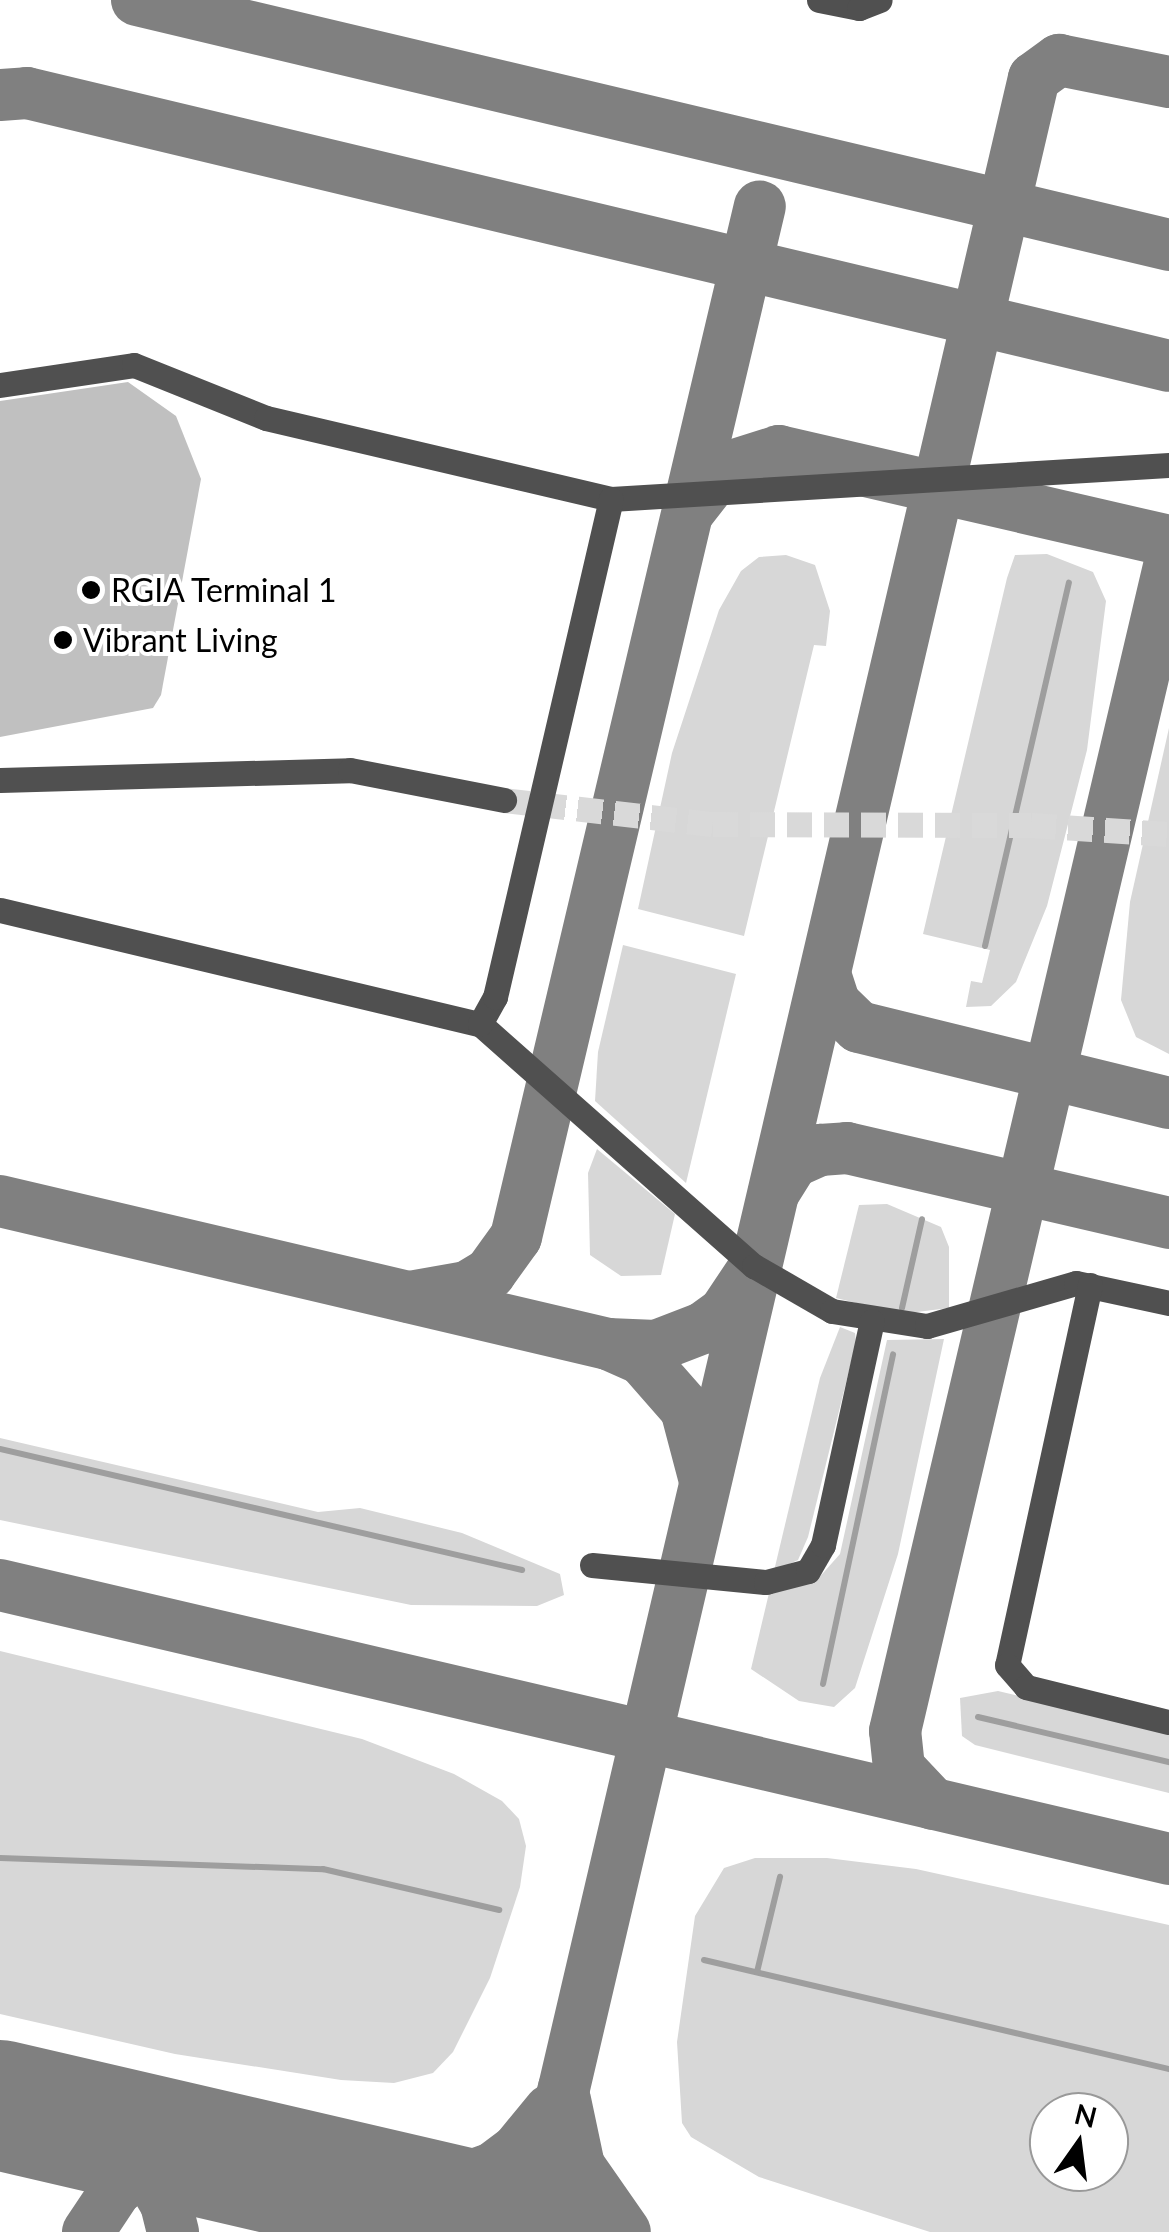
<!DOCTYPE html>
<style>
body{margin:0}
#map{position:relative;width:1169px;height:2232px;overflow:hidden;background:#fff;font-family:Lato,sans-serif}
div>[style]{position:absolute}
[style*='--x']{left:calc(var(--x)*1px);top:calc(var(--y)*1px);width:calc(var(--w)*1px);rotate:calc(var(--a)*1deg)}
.green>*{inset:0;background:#d7d7d7}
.stream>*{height:6px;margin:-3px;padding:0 3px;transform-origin:3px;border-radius:3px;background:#9e9e9e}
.taxiway>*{height:52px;margin:-26px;padding:0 26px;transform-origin:26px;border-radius:26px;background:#808080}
.runway>*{height:130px;margin:-65px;padding:0 65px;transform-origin:65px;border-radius:65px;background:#808080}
.building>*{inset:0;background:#c0c0c0}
.minor-tunnel>*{height:25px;margin-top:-12.5px;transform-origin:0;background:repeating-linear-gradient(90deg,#d9d9d9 0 25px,transparent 0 37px)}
.minor>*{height:25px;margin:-12.5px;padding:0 12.5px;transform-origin:12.5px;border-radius:12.5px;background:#505050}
.dots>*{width:28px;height:28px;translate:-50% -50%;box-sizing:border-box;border:5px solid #fff;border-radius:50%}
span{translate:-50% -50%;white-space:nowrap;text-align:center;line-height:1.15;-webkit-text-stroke:8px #fff;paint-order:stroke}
.poi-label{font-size:32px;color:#000}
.left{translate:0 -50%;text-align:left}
.north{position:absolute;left:1029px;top:2092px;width:100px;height:100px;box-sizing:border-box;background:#fff;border:2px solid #999;border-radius:50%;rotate:14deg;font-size:28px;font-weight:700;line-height:40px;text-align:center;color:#000}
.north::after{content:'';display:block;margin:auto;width:35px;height:45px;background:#000;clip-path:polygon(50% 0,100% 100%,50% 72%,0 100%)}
</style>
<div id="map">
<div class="green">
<i style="clip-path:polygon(1047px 554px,1093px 572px,1106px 601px,1087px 750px,1047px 906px,1016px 982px,991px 1006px,966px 1007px,971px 981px,982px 983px,990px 950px,923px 934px,1007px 578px,1015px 555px)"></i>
<i style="clip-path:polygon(786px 555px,815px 565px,830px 611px,826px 646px,814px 645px,744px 936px,638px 909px,672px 753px,719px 610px,741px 571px,759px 557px)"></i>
<i style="clip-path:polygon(1169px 728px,1169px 1054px,1136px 1037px,1121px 1000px,1130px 902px)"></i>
<i style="clip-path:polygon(623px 945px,736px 974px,686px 1183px,595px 1101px,598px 1052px)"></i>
<i style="clip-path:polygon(597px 1149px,675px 1214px,661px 1275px,621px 1276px,590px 1255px,588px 1173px)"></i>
<i style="clip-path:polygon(887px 1204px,941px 1227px,949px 1247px,949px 1308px,901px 1314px,836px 1298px,859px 1205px)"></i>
<i style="clip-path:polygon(840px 1327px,855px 1333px,856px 1342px,808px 1537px,798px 1560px,774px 1571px,820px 1378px)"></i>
<i style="clip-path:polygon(944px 1339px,898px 1554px,855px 1688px,834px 1707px,799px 1701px,751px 1669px,769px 1593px,816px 1581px,840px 1554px,887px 1340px)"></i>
<i style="clip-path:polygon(0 1438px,318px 1512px,360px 1508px,462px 1533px,560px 1574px,564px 1595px,537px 1606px,411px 1605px,0 1520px)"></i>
<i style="clip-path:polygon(0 1651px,362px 1739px,454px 1774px,502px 1801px,519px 1819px,526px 1846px,520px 1887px,490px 1978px,453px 2052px,433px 2073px,394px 2083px,341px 2080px,175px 2054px,0 2014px)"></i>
<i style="clip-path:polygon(998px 1691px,1169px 1731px,1169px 1793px,975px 1745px,962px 1736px,960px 1698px)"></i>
<i style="clip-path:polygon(evenodd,755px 1858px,827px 1858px,916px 1869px,1169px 1925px,1169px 2232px,930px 2232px,759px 2177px,691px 2137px,682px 2123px,677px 2042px,695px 1916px,724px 1868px,755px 1858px,1049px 2112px,1109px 2112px,1109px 2172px,1049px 2172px,1049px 2112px)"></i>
</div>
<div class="stream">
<i style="--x:985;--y:946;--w:373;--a:-77"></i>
<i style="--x:902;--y:1308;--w:91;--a:-77.3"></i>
<i style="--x:0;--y:1449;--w:536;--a:13.05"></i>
<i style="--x:823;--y:1684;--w:337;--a:-78"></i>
<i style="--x:978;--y:1717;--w:196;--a:13.3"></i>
<i style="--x:0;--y:1858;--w:323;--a:2"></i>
<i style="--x:323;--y:1869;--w:181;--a:13.1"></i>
<i style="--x:704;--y:1960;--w:478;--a:13.2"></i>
<i style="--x:757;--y:1972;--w:98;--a:-76.4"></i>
</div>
<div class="taxiway">
<i style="--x:137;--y:0;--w:1061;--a:13.35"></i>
<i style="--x:0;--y:95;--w:27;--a:-4"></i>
<i style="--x:27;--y:93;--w:1174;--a:13.44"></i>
<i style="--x:690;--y:510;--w:52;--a:-52"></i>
<i style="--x:722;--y:469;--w:60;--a:-17.5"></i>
<i style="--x:779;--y:451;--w:400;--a:13"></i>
<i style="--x:825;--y:974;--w:32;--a:72"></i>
<i style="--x:835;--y:1004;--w:33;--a:44"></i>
<i style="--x:859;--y:1027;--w:319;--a:13.8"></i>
<i style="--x:774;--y:1192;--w:36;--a:-58"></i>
<i style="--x:793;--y:1162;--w:30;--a:-24"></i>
<i style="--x:820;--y:1150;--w:27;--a:-4"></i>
<i style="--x:847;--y:1148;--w:331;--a:13.1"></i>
<i style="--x:0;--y:1201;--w:625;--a:13.24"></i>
<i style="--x:409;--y:1297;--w:59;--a:-9.8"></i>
<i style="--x:467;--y:1287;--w:27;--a:-31"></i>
<i style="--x:490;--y:1273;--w:44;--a:-54.2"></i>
<i style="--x:516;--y:1237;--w:1059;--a:-76.69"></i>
<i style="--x:704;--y:1477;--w:70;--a:-104.8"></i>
<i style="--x:686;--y:1409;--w:67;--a:-131.3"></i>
<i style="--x:642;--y:1359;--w:37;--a:-156"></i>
<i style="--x:608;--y:1344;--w:48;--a:2.4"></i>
<i style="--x:656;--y:1346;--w:50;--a:-21"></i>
<i style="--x:703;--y:1328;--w:26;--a:-36"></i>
<i style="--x:724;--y:1313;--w:47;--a:-56.3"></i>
<i style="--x:0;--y:1585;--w:1201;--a:13.19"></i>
<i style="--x:933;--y:1804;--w:50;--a:-133.4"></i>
<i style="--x:899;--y:1768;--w:37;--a:-96"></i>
<i style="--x:895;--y:1731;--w:1197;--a:-76.76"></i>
<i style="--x:565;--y:2100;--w:67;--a:78"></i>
<i style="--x:579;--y:2166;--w:80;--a:55.1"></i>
<i style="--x:98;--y:2128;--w:54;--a:37.5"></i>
<i style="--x:141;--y:2161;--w:50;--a:59.8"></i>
<i style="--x:166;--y:2204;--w:29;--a:76"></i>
<i style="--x:384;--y:2194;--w:47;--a:-4.9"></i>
<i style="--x:431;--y:2190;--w:66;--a:-19.5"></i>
<i style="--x:493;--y:2168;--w:30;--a:-37"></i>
<i style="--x:517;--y:2150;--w:52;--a:-50.5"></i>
<i style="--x:88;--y:2232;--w:50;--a:-56.3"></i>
<i style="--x:116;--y:2190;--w:37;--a:-38"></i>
<i style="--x:145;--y:2167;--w:64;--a:-11.7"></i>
<i style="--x:486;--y:2232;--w:56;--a:-44.3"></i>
<i style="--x:526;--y:2193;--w:37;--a:-61"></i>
<i style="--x:544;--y:2161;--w:76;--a:-74.7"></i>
<i style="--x:564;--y:2088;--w:2064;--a:-76.84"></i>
<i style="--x:1034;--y:78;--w:31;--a:-36"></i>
<i style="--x:1059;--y:60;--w:112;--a:11.3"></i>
</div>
<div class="runway">
<i style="--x:0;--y:2105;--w:561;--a:13.09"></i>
</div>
<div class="building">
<i style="clip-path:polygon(128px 382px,176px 416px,201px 479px,161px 695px,153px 708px,0 737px,0 401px)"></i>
</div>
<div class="minor-tunnel">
<i style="--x:504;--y:800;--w:210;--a:6.6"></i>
<i style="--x:713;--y:824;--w:318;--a:0.2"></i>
<i style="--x:1031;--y:825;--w:138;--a:3.7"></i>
</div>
<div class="minor">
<i style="--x:819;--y:0;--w:41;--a:11.3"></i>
<i style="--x:859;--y:8;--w:22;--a:-21"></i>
<i style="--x:0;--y:385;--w:135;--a:-8.5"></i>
<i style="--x:134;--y:365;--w:142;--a:21.9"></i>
<i style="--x:266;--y:418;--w:354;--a:13.2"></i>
<i style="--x:611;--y:499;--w:559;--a:-3.49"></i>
<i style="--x:0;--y:780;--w:350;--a:-1.6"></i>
<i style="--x:350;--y:770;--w:157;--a:11"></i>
<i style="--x:0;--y:910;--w:493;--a:13.4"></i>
<i style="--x:480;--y:1024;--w:366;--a:41.5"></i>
<i style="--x:754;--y:1266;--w:90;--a:30"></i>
<i style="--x:832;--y:1311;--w:96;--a:9"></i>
<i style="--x:927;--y:1326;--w:155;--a:-16.1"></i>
<i style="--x:1076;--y:1283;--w:95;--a:12.1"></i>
<i style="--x:480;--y:1024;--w:31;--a:-61"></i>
<i style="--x:495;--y:997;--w:511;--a:-76.89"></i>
<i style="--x:1090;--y:1285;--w:389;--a:102.3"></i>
<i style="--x:1007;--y:1665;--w:29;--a:49"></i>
<i style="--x:1026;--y:1687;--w:147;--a:13.8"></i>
<i style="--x:592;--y:1565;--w:175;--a:5.6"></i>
<i style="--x:766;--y:1582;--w:43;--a:-14.7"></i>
<i style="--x:808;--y:1571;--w:30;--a:-60"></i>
<i style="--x:823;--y:1545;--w:229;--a:-77.7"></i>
</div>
<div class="dots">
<i style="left:91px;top:590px;background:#000"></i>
<i style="left:63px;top:640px;background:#000"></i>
</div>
<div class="poi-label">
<span class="left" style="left:111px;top:590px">RGIA Terminal 1</span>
<span class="left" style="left:83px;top:640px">Vibrant Living</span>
</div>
<div class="north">N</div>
</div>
